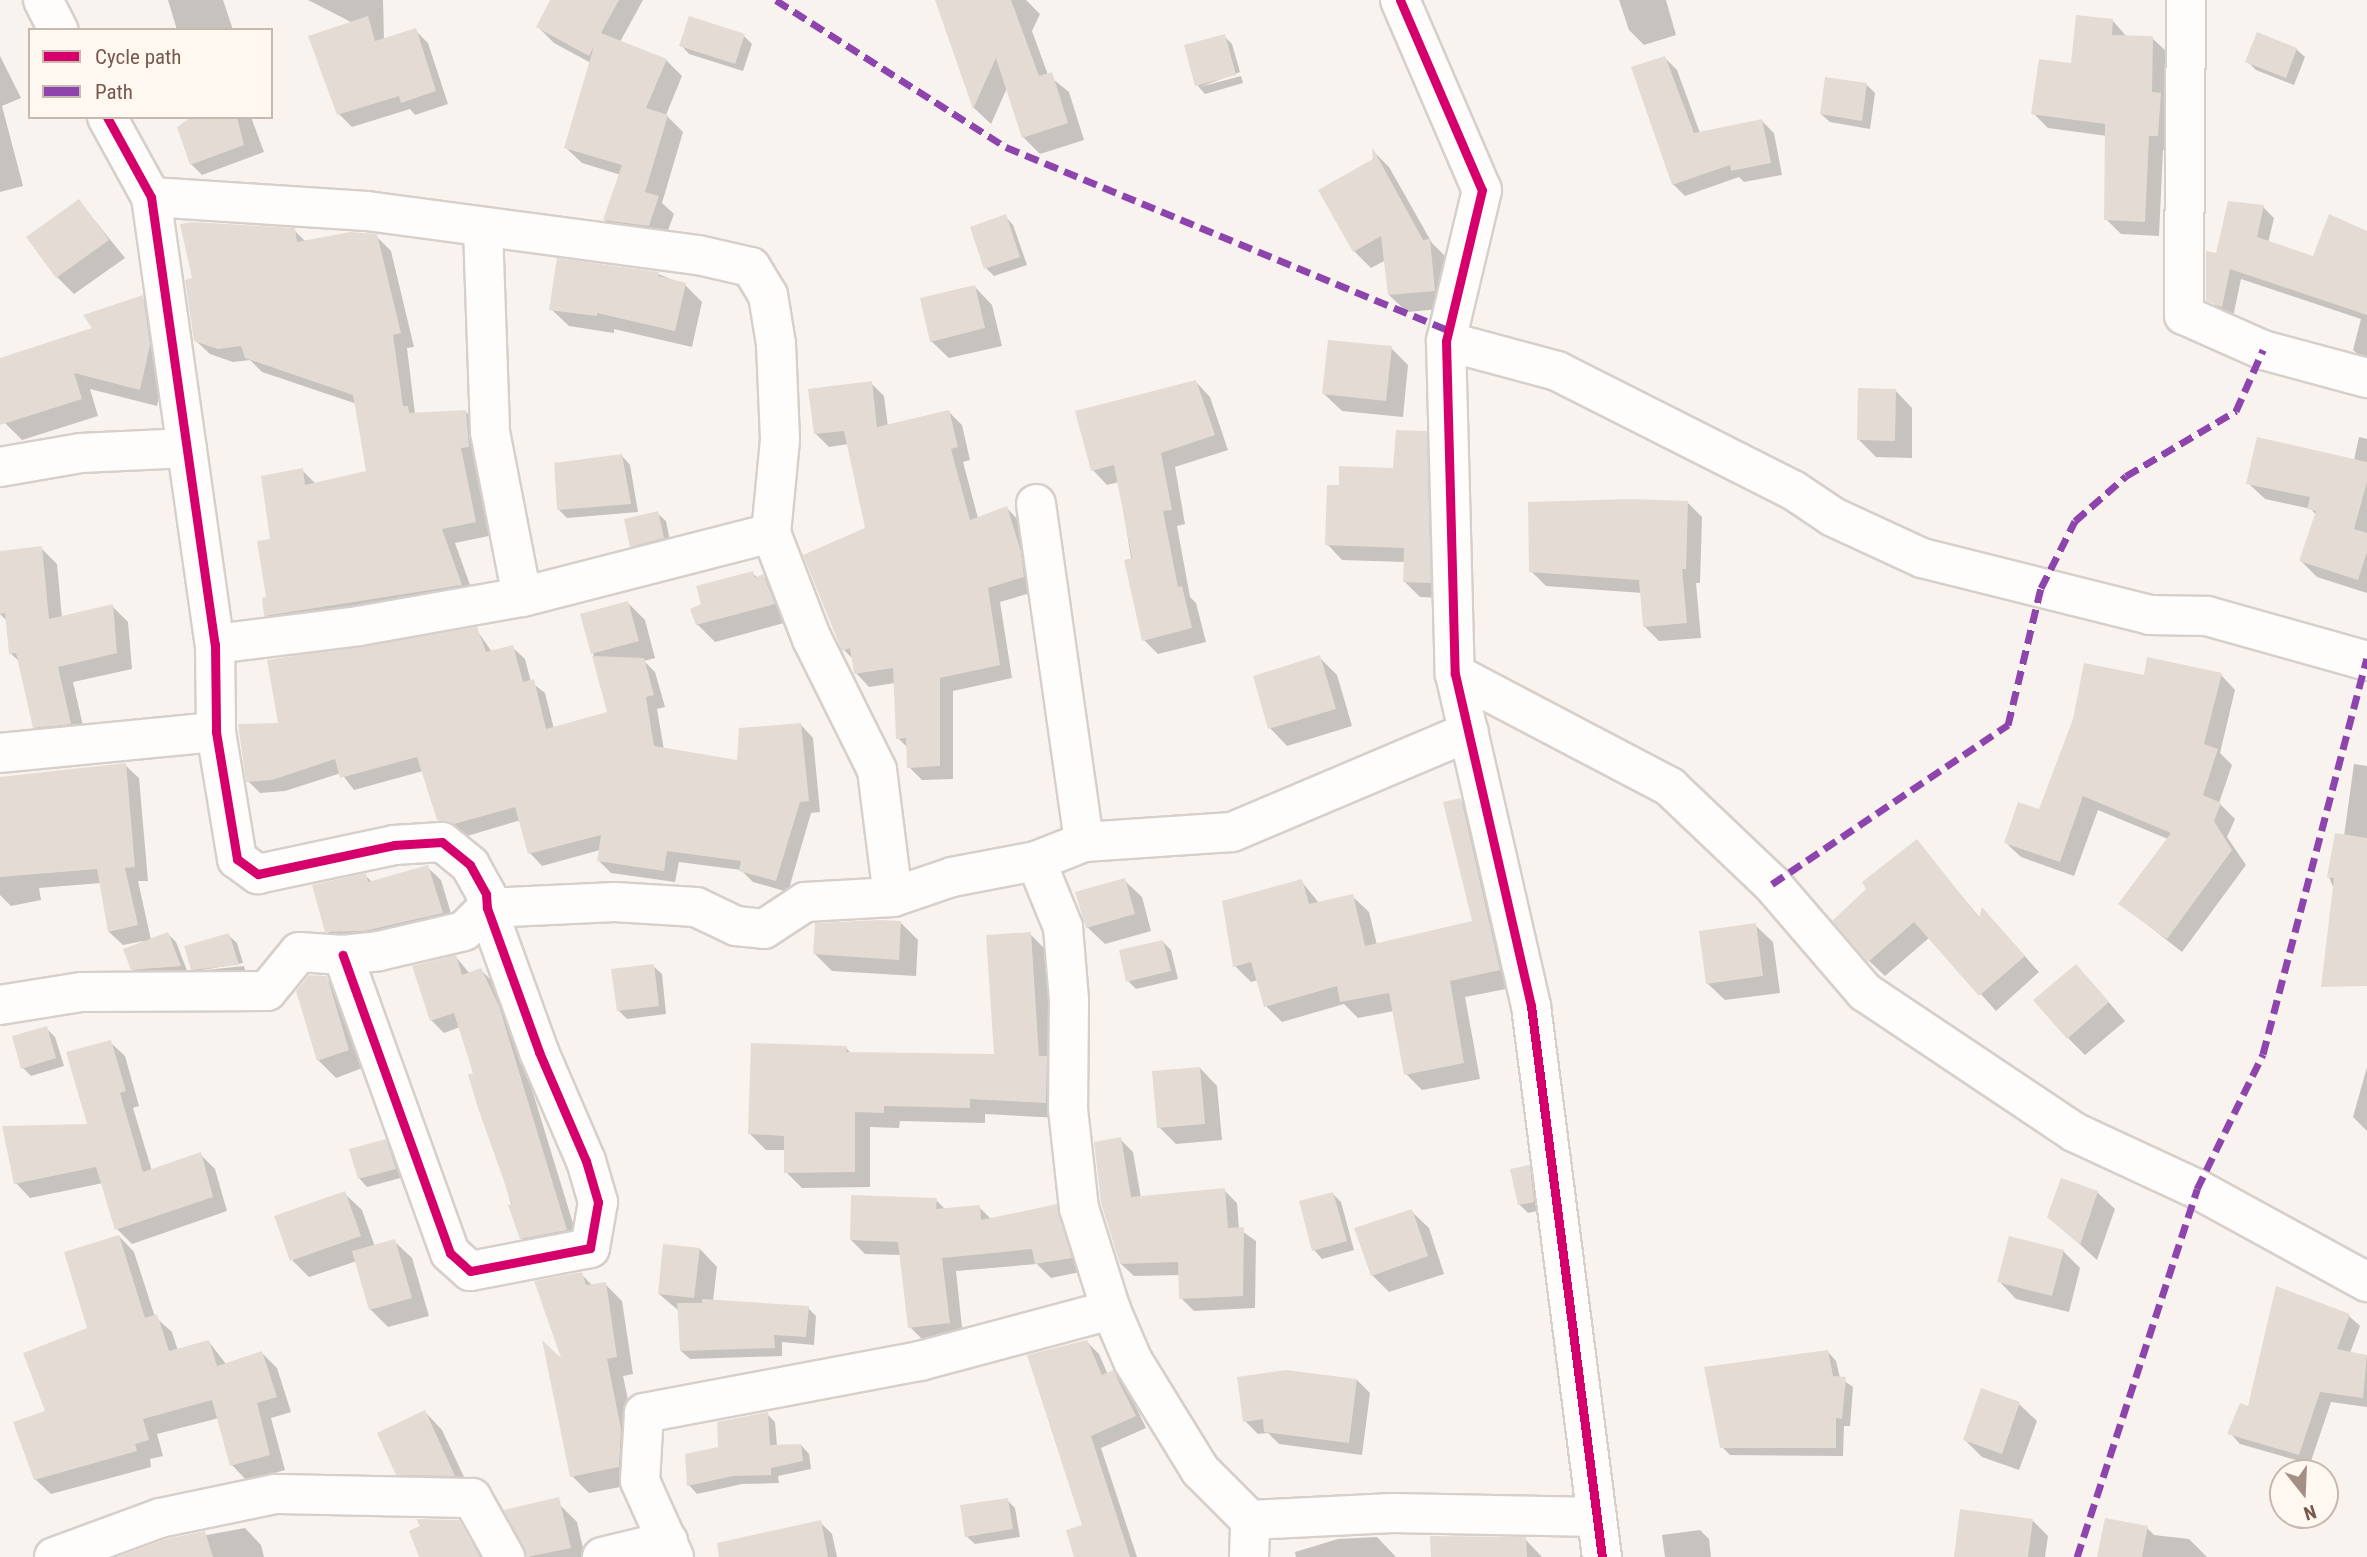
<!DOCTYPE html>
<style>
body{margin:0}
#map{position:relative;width:2367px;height:1557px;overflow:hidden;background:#f8f3ee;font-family:"Roboto Condensed",sans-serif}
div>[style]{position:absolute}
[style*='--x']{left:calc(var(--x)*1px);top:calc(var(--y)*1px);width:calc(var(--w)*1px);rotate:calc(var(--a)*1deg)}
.shadow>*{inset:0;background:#0003}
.building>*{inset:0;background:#e5dbd5}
.roads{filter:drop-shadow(2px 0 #d7cfca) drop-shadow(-2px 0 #d7cfca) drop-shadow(0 2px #d7cfca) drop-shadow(0 -2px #d7cfca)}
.street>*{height:38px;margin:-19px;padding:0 19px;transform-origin:19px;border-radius:19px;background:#fefdfc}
.secondary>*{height:38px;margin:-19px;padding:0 19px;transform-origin:19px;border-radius:19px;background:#fefdfc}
.quiet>*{height:7px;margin-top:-3.5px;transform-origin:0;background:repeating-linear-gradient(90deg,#8e44ad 0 14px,transparent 0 21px)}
.cycleway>*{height:9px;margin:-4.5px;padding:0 4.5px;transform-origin:4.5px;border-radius:4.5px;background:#d6006c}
span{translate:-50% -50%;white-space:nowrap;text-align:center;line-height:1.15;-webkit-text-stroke:5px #fff8f0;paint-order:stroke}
.legend{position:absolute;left:28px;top:28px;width:245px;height:91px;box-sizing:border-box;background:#fff8f0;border:2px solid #c9b8ae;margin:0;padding:9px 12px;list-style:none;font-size:21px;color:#78584c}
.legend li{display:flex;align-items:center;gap:14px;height:35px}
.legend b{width:35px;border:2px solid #c9b8ae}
.north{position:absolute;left:2269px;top:1459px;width:70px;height:70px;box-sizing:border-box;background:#fff8f0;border:2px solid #c9b8ae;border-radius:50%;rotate:162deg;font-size:19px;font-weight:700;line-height:28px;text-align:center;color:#78584c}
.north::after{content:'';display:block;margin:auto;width:24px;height:32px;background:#a58e85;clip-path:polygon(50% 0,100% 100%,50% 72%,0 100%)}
</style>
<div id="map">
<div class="shadow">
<i style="clip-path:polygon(168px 0,223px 0,233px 30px,177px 30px)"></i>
<i style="clip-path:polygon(308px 0,383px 0,384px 40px,415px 30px,428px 43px,448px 104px,415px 115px,410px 109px,352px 127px,339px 114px,310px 37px,353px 23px)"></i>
<i style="clip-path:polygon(552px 0,643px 0,620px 42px,666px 60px,682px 76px,666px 115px,683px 132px,662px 203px,674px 214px,664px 241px,621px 236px,605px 220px,621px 175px,582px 163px,566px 148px,591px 63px,554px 43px,538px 27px)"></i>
<i style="clip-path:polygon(936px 0,1026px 0,1040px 14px,1032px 31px,1048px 75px,1069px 92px,1084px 140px,1040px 154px,1023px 137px,1007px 88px,991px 124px,974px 108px)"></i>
<i style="clip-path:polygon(1619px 0,1666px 0,1676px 35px,1644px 45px,1629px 30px)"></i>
<i style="clip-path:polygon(2113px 21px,2127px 37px,2152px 38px,2167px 52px,2172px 150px,2163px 150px,2159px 236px,2121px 234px,2106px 219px,2107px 136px,2048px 128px,2033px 113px)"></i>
<i style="clip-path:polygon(744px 36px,752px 44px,743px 71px,689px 54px,681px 45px)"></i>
<i style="clip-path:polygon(1224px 36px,1232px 44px,1240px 72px,1200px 87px,1241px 76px,1243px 83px,1205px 94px,1197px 85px)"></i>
<i style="clip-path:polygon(2296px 49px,2305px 57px,2294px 85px,2256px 70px,2247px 61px)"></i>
<i style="clip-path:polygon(0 56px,21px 98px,2px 106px,23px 186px,0 192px)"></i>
<i style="clip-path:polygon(1665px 58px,1677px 70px,1700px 133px,1762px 121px,1774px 133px,1782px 175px,1744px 182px,1739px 177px,1685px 196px,1673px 184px)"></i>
<i style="clip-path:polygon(1867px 85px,1875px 93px,1870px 129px,1830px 122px,1821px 114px)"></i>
<i style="clip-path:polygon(194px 117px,251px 117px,264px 152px,202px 175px,191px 164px)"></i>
<i style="clip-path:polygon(1374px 152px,1389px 167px,1432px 243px,1447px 258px,1452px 308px,1407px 312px,1389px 295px,1386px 260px,1371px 268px,1354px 251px)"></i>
<i style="clip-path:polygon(79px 201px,125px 258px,74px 294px,57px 277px)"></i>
<i style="clip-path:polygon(2263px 207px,2274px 218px,2268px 243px,2314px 259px,2367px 233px,2367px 362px,2353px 350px,2361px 319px,2241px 279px,2233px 317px,2208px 300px,2217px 255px)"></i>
<i style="clip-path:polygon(1005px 216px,1013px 225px,1027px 265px,994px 276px,986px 268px)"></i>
<i style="clip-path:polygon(294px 230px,306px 242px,376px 236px,391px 251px,414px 347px,407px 348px,415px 414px,465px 411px,480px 426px,482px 461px,474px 461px,489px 536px,455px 543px,475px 599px,280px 629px,266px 615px,272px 540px,302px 470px,316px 484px,368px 473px,357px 404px,262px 372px,250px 360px,233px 362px,210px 354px,195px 340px)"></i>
<i style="clip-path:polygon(658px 274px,685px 285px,702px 302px,692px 347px,614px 329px,614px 333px,569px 326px,551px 309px)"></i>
<i style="clip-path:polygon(975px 287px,992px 305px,1002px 346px,949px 358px,931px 341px)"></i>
<i style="clip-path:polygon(142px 297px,159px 314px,166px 363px,157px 406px,90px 389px,98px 416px,22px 440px,5px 423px,0 408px,0 360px,94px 329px)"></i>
<i style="clip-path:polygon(1391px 348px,1408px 365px,1403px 417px,1342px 411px,1324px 394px)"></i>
<i style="clip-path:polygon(1196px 382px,1210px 397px,1228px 450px,1175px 467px,1185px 524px,1177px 526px,1190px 597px,1196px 603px,1206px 642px,1158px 654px,1144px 640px,1119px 482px,1107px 485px,1093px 470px)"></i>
<i style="clip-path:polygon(871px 383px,884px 396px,888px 427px,948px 411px,962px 425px,970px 460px,963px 462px,978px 518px,1007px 508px,1020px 522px,1037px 591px,1000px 602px,1012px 678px,953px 691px,953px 779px,922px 780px,909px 767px,908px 748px,898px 738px,895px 683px,869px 687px,856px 673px,853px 659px,844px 650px,867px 529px,848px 444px,829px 447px,815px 433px)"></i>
<i style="clip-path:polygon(1895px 390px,1912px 408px,1912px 458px,1876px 457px,1859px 440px)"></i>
<i style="clip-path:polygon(1426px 433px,1442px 449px,1446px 598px,1420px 597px,1405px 582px,1405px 562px,1342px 560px,1327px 544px,1341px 487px,1394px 469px)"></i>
<i style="clip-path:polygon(2359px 437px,2367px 439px,2367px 593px,2317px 577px,2301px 561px,2316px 515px,2311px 509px,2265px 499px,2248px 483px,2354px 460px)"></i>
<i style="clip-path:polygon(622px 456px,630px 465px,638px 512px,567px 518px,559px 510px)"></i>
<i style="clip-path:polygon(1688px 503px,1702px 517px,1700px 583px,1696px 583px,1701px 638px,1659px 641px,1644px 626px,1642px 593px,1546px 586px,1531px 571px)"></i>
<i style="clip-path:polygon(657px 513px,666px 521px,671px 546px,640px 554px,632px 546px)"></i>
<i style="clip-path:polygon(41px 548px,57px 564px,62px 618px,112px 606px,128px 622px,132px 669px,73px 682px,86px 739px,50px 743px,34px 727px,20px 662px,10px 653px,8px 622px,0 614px,0 553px)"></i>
<i style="clip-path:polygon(752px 573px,758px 578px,763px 576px,780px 593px,791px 621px,715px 642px,697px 624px)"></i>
<i style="clip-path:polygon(628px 603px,645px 620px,655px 658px,644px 661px,655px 672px,665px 707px,657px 709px,664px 750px,739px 762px,801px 725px,813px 738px,820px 812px,811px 813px,788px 892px,753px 882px,741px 870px,679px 862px,675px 882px,611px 873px,599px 861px,600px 850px,542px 866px,530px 853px,521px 820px,467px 836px,451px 832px,438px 819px,423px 771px,354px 790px,341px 773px,285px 791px,260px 793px,248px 781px,280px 725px,476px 629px,492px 652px,512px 647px,525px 659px,531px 682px,545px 693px,554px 729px,609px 713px,593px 653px)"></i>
<i style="clip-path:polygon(1319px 657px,1337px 675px,1352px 726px,1287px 746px,1270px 728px)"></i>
<i style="clip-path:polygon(2221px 675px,2235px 690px,2220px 753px,2232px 765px,2219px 803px,2235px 819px,2227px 837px,2246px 865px,2182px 952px,2121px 904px,2168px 839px,2098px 810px,2074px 876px,2021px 857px,2006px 843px,2040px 811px,2074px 719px,2145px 678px)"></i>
<i style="clip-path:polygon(2354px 764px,2367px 766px,2367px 972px,2329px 877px,2344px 836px)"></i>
<i style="clip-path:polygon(125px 765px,139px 778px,148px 881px,138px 881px,151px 940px,168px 934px,176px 942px,188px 973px,141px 977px,133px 969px,143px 941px,123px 945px,109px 932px,101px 883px,39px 888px,41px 900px,11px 906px,0 895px,0 779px)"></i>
<i style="clip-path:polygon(1460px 800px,1477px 817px,1516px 987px,1465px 997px,1480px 1079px,1422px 1090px,1406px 1074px,1394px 1011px,1358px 1018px,1344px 1004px,1282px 1022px,1266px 1006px,1258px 980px,1251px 982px,1235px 966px,1301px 881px,1319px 903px,1352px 896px,1369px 912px,1377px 945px,1474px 922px)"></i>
<i style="clip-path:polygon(1917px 842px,1980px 918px,1998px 926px,2039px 972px,1996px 1011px,1930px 937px,1885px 976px,1869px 961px)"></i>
<i style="clip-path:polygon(427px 867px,441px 880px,455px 927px,341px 945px,327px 931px,365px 875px,372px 882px)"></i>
<i style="clip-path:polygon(1124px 880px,1142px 897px,1151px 931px,1105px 944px,1087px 927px)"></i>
<i style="clip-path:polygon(901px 923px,918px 940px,916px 976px,832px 971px,815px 954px)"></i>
<i style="clip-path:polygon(1755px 925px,1773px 942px,1780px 993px,1725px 1000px,1707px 983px)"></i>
<i style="clip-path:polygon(1030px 934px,1046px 950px,1061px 1118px,985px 1114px,985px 1123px,900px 1121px,899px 1128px,870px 1127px,870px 1187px,802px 1188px,786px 1172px,786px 1150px,766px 1150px,750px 1134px,846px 1048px,852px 1054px,996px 1055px)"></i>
<i style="clip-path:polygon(228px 935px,237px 943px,243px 963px,196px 971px,244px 966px,246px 973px,201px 977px,193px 969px)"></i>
<i style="clip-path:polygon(1163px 942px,1171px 950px,1178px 979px,1136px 989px,1128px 981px)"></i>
<i style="clip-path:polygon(456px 957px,470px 974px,481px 970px,494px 983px,511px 1021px,579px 1243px,534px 1251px,521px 1238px,460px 1027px,444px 1033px,431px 1020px)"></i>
<i style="clip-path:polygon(653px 966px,662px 974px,666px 1014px,627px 1019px,619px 1011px)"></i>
<i style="clip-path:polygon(326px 978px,344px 995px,365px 1067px,336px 1078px,318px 1060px)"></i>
<i style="clip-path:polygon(2093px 984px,2125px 1021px,2085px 1055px,2068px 1038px)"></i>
<i style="clip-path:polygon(46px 1028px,55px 1037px,64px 1066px,31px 1076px,23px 1068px)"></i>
<i style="clip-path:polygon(110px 1042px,125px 1056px,139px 1106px,133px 1108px,152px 1171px,200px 1154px,215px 1169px,227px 1211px,132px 1244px,117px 1229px,103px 1183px,30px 1198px,16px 1183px,90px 1126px)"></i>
<i style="clip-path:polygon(2367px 1067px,2367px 1131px,2353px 1117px)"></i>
<i style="clip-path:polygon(1200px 1068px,1217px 1086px,1222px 1140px,1176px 1144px,1159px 1127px)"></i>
<i style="clip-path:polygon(1120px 1139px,1133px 1152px,1141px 1198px,1224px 1190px,1237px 1203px,1239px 1229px,1256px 1241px,1255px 1308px,1194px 1311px,1181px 1298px,1180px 1275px,1134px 1276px,1121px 1264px)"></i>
<i style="clip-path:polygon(385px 1141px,394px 1149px,404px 1177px,367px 1187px,359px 1178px)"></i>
<i style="clip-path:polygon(1529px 1167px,1537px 1176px,1542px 1210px,1528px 1213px,1519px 1204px)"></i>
<i style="clip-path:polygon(2097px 1192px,2115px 1209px,2097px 1260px,2049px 1216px)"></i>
<i style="clip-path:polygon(344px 1193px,362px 1210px,375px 1247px,394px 1241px,412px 1258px,429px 1316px,388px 1327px,370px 1309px,357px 1261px,309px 1277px,292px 1260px)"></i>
<i style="clip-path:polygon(1333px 1194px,1341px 1202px,1354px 1250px,1322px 1259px,1314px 1250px)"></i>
<i style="clip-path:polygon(936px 1200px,946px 1210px,979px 1207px,992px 1220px,1056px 1206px,1070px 1220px,1085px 1271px,1051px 1278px,1037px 1264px,956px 1271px,963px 1337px,924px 1341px,910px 1327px,901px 1255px,865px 1254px,851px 1240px)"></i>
<i style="clip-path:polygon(1411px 1211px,1429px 1228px,1444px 1274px,1389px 1292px,1372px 1275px)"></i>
<i style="clip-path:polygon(119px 1236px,134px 1252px,155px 1317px,172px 1332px,178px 1351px,209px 1342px,226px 1364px,262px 1353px,277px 1368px,291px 1412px,271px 1418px,285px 1470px,247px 1481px,232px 1465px,219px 1418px,157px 1434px,163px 1456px,150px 1459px,151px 1467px,51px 1494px,35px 1479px,47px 1412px,89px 1329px)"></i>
<i style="clip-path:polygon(700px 1249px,717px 1267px,713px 1301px,808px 1308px,816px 1316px,814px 1345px,782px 1342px,782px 1356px,690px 1359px,681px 1351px,679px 1311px,659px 1294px)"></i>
<i style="clip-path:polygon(2063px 1251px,2080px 1268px,2069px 1312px,2016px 1299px,1999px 1281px)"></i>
<i style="clip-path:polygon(581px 1274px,593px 1286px,605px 1284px,622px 1301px,633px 1374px,623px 1376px,638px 1447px,636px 1484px,589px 1493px,572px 1476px,565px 1364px)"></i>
<i style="clip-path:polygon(2349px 1316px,2360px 1326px,2350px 1353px,2367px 1356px,2367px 1407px,2331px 1402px,2310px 1464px,2240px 1444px,2230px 1433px,2249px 1408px)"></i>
<i style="clip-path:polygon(1087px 1342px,1099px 1354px,1108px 1375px,1113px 1372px,1125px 1384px,1146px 1428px,1101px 1448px,1137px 1557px,1076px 1557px,1085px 1526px)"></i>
<i style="clip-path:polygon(1828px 1352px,1836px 1361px,1840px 1378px,1853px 1387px,1850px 1426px,1844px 1426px,1843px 1456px,1730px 1455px,1722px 1447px)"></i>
<i style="clip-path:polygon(1357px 1380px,1370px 1393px,1362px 1455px,1279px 1444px,1268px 1433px,1258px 1434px,1245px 1421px)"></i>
<i style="clip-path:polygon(2019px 1404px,2037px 1421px,2019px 1470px,1982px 1457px,1965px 1440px)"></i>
<i style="clip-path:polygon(425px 1412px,442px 1430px,471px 1492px,415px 1491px,398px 1474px)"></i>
<i style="clip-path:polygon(767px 1414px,775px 1422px,777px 1446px,801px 1445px,809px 1454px,811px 1469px,778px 1476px,779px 1483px,742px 1484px,697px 1494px,689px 1485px,720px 1448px)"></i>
<i style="clip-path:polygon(1007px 1500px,1015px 1508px,1020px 1537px,975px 1544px,966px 1536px)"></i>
<i style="clip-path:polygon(561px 1506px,577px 1522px,585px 1557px,528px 1557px)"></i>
<i style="clip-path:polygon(2033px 1521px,2048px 1536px,2045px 1557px,1956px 1557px)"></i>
<i style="clip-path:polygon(820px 1522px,832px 1534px,837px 1557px,737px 1557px)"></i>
<i style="clip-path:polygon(245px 1528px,261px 1545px,264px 1557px,167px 1557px,163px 1543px)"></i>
<i style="clip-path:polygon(2147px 1528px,2154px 1535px,2189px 1539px,2207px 1557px,2099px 1557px)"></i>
<i style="clip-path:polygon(1700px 1530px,1709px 1539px,1711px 1557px,1665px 1557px,1662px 1535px)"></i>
<i style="clip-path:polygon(1377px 1537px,1396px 1557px,1296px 1557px,1295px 1552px,1338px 1539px)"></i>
<i style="clip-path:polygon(468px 1539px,486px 1557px,420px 1557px)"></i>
<i style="clip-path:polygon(1525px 1539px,1542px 1557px,1473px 1557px)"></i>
</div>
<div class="building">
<i style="clip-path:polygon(550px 0,619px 0,601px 33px,667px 59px,646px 108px,668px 115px,645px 192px,659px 196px,649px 226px,603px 220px,622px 165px,564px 148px,594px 46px,589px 56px,536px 27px)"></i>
<i style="clip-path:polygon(935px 0,1011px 0,1039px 76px,1052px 72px,1068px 123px,1022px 138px,996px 58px,973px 109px)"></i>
<i style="clip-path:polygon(2076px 15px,2113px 19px,2112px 35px,2153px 36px,2152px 92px,2161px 93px,2158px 136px,2149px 136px,2145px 222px,2104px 220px,2105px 124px,2031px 114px,2039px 59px,2071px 63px)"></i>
<i style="clip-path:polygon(368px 16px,375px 41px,416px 28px,436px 91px,401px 103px,399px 96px,337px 115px,308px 36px)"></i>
<i style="clip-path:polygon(689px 16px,745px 34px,735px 64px,679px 46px)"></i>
<i style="clip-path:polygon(2257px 32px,2297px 48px,2286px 78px,2245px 62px)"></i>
<i style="clip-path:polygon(1225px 34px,1236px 75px,1195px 86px,1184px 45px)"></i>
<i style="clip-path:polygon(1665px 56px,1694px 133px,1762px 119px,1771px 163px,1731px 171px,1730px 165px,1672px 185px,1631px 67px)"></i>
<i style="clip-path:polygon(1825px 77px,1867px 83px,1862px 121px,1820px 114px)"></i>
<i style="clip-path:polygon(191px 117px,237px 117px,244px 145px,190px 165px,177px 127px)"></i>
<i style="clip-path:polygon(1372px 147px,1423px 240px,1430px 239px,1435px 291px,1388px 295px,1381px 236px,1353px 252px,1318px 190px,1373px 159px)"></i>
<i style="clip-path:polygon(79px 199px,109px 240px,56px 278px,26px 237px)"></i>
<i style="clip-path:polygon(2228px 201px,2264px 205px,2257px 237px,2313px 256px,2329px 214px,2367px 231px,2367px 315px,2230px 269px,2222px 307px,2206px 301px,2206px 251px,2216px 253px)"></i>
<i style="clip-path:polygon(1006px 214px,1020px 257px,984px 269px,970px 227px)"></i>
<i style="clip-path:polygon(192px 222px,295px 228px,297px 242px,350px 232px,377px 234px,401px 333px,393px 335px,403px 406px,408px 406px,409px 413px,466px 410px,469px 447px,461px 448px,476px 522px,442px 529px,462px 585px,264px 616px,262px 598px,266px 597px,257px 541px,270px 539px,261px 476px,303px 468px,305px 485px,366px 471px,353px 395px,245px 358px,241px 346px,218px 349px,194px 341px,185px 280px,192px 278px,180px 224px)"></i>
<i style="clip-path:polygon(557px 258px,659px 272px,658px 276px,686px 283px,675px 331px,597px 313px,597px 316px,549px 310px)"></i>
<i style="clip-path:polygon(975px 285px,985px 328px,930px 342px,920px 298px)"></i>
<i style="clip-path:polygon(143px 295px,150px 345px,140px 390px,74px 373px,82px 399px,0 425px,0 358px,92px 328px,83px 315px)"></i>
<i style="clip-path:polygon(1328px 340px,1392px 346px,1386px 401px,1322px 394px)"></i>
<i style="clip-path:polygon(1196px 380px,1215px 435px,1161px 453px,1172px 510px,1163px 511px,1178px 587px,1182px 586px,1192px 628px,1142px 641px,1124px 560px,1132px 558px,1114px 465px,1091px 471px,1075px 411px)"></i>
<i style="clip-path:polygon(872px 381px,877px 427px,949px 410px,958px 447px,951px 449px,970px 520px,1007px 506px,1021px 552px,1024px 577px,988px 588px,1000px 665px,940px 678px,940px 766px,907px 768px,906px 738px,896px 739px,893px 668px,854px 674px,850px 648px,842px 651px,803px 555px,865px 528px,844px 431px,814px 434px,808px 389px)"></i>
<i style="clip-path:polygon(1858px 388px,1896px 389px,1895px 441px,1857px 440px)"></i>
<i style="clip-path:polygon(1396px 430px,1427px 431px,1431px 583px,1403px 582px,1404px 548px,1325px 545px,1327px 485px,1339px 485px,1339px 466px,1393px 468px)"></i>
<i style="clip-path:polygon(2257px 437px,2367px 462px,2367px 482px,2354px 529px,2367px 533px,2367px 552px,2358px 580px,2299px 561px,2316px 511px,2307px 509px,2310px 497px,2246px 484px)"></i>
<i style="clip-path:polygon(622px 454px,631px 504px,557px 510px,554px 463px)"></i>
<i style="clip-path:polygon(1631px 499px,1688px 501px,1686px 569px,1682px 569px,1687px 623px,1643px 627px,1639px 580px,1529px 572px,1528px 502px)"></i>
<i style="clip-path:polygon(658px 511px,664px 538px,630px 547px,624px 519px)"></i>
<i style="clip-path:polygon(42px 546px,49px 619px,113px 604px,117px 653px,58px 667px,71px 724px,33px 728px,16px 653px,9px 654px,5px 613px,0 614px,0 551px)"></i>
<i style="clip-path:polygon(753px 571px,755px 578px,763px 574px,775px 604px,696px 625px,690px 609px,701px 604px,696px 586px)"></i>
<i style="clip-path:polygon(628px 601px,639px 641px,591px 654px,580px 614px)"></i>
<i style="clip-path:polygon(477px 627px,486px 652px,513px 645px,523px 682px,534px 679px,546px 729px,607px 712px,592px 656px,644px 658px,654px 695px,646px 697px,654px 746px,737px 760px,739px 728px,801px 723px,809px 801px,800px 802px,776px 881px,739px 871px,741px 861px,667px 851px,664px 871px,597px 861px,601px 835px,528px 854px,515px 807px,454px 824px,437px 820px,417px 757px,340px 778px,335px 759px,272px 780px,246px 782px,238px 724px,278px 723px,267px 660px)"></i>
<i style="clip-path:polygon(1320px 655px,1336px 709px,1268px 729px,1253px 676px)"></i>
<i style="clip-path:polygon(2147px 657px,2222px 673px,2204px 744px,2218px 749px,2203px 795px,2221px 803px,2214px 821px,2232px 850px,2167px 939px,2118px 904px,2171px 833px,2083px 796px,2060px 862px,2004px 843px,2018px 802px,2039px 809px,2073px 719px,2084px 663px,2144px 675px)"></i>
<i style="clip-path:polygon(126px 763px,135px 867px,125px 868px,138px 925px,108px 932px,97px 869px,0 877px,0 777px)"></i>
<i style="clip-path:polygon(1461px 798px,1500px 970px,1450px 981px,1464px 1063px,1404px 1075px,1389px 993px,1340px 1002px,1337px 986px,1264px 1007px,1251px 962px,1233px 967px,1222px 901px,1302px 879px,1309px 904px,1353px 894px,1365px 946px,1472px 921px,1443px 802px)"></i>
<i style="clip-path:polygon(2335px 833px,2367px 838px,2367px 986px,2321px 987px,2334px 878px,2327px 877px)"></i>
<i style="clip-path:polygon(1917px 839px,1979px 918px,1982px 907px,2025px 956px,1979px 996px,1914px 922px,1868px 962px,1832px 921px,1866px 889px,1862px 882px)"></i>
<i style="clip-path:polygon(428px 865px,443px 913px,364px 931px,325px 932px,312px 885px,366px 873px,368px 882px)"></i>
<i style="clip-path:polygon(1125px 878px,1135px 914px,1086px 928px,1075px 892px)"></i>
<i style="clip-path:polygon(880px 920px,901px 921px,899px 960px,813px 954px,815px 923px)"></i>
<i style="clip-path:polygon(1756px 923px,1763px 976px,1706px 984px,1699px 931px)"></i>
<i style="clip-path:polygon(168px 932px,181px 966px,131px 970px,123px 949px)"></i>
<i style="clip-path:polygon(1031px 932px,1039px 1056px,1047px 1056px,1046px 1103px,970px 1099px,970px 1108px,884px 1106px,884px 1113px,855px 1112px,855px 1172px,784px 1173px,784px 1136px,748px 1134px,751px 1043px,847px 1046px,846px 1052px,994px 1054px,986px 935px)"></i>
<i style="clip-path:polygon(229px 933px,239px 965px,191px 970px,184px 946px)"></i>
<i style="clip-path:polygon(1163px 940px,1171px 971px,1126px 982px,1119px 950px)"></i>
<i style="clip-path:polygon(456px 955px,462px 975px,481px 968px,499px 1006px,567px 1230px,520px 1239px,508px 1205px,512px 1204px,478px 1108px,468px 1075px,473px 1073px,454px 1013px,430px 1021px,412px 966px)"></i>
<i style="clip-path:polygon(654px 964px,659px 1006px,617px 1011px,611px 969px)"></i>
<i style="clip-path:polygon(2076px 964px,2109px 1002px,2067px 1039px,2033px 1000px)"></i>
<i style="clip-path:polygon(309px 975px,327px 976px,349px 1050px,317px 1061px,296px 991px)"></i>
<i style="clip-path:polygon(47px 1026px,56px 1058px,21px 1069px,12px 1036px)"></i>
<i style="clip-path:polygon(111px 1040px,126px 1091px,120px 1093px,143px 1172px,201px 1152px,213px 1197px,115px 1230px,96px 1167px,14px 1184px,2px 1126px,87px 1124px,66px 1052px)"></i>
<i style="clip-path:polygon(1200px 1067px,1205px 1124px,1157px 1128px,1152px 1071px)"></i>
<i style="clip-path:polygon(1121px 1137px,1131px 1197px,1225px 1188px,1228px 1228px,1244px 1227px,1243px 1296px,1179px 1299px,1178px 1262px,1120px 1264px,1101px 1203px,1094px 1142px)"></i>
<i style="clip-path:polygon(386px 1139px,396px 1169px,358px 1179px,349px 1149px)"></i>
<i style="clip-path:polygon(1530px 1165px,1534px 1202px,1518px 1205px,1510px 1169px)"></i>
<i style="clip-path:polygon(2061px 1178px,2098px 1191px,2080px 1245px,2047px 1217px)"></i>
<i style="clip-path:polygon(345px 1191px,361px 1236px,290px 1261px,274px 1216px)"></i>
<i style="clip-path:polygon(1333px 1192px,1347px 1241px,1312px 1251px,1299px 1201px)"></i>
<i style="clip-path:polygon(851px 1195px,937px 1198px,936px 1209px,980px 1205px,981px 1220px,1057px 1204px,1072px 1258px,1035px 1264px,1032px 1249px,942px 1258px,950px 1323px,908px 1328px,898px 1242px,850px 1240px)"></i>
<i style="clip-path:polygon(1412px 1209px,1428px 1256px,1371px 1276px,1354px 1228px)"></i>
<i style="clip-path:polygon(119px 1235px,145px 1318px,157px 1314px,169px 1351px,209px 1340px,217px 1366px,262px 1351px,277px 1397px,257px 1403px,270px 1455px,230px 1466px,212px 1400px,143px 1419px,149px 1440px,135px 1444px,137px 1451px,34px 1480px,13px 1422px,45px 1411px,23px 1353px,87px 1328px,64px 1252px)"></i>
<i style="clip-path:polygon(2009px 1236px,2064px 1250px,2052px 1296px,1997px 1282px)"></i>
<i style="clip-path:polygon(395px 1239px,412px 1298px,369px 1310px,352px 1251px)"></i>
<i style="clip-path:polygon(663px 1244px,700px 1248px,694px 1298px,658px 1294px)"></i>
<i style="clip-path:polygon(582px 1272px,586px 1285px,606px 1282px,617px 1357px,607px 1359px,621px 1429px,619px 1467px,570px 1477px,542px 1340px,561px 1358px,534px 1281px)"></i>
<i style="clip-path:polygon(2276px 1286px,2350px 1314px,2337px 1349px,2367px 1355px,2363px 1398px,2320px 1392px,2299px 1455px,2227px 1434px,2240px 1403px,2248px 1406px)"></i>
<i style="clip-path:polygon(702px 1299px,809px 1306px,806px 1337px,774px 1335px,775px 1348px,680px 1351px,677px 1303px,702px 1303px)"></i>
<i style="clip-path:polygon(1087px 1340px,1102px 1375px,1113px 1370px,1136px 1416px,1091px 1436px,1130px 1557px,1074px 1557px,1066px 1530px,1082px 1525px,1027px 1355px)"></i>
<i style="clip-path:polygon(1828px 1350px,1833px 1376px,1846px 1377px,1842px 1419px,1836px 1418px,1836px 1448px,1720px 1448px,1704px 1367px)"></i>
<i style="clip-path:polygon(1286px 1370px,1357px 1379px,1349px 1443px,1264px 1432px,1263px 1419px,1243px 1422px,1237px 1377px)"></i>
<i style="clip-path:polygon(1981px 1388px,2020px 1402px,2002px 1454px,1963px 1440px)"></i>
<i style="clip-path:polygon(425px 1410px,455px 1476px,396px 1475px,377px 1433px)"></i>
<i style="clip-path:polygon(768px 1412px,770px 1445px,801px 1444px,803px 1461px,771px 1468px,771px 1475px,733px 1476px,687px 1486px,685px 1454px,718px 1447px,717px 1422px)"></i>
<i style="clip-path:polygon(559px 1497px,571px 1548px,527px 1557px,504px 1510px)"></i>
<i style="clip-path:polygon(1008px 1498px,1013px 1529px,965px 1537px,960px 1505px)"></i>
<i style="clip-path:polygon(1960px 1509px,2033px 1519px,2028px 1557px,1954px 1557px)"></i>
<i style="clip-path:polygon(2105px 1518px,2148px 1526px,2142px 1557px,2097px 1557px)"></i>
<i style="clip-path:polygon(416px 1519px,459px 1520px,480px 1557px,419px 1557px,409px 1531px,420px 1526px)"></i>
<i style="clip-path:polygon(821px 1520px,828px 1557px,719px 1557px,717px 1543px)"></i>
<i style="clip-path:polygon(205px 1531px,213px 1557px,117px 1557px,166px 1539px)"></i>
<i style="clip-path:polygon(1430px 1536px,1526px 1537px,1527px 1557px,1431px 1557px)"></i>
</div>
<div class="roads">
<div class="street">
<i style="--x:43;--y:0;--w:34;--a:63"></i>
<i style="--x:2186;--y:0;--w:315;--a:90.4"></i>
<i style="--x:2184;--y:315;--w:86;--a:23.9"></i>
<i style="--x:2263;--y:350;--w:108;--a:15.1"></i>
<i style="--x:107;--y:117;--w:91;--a:61.2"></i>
<i style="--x:151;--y:197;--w:452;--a:81.9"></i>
<i style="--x:215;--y:644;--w:88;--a:89.3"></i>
<i style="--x:216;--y:732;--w:129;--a:80.6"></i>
<i style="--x:237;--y:859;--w:26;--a:36"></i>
<i style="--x:258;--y:874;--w:139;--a:-12"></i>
<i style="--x:394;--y:845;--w:48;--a:-3.6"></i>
<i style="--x:442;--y:842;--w:36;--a:39"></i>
<i style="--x:470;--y:865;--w:33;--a:61"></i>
<i style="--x:486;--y:894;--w:14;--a:86"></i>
<i style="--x:487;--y:908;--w:153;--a:70.1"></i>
<i style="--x:539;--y:1052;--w:119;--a:66.7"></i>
<i style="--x:586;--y:1161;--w:43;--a:73.7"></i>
<i style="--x:598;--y:1202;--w:47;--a:99.9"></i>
<i style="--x:590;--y:1248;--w:122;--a:169.1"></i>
<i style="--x:470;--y:1271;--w:27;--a:-138"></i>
<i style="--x:450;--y:1253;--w:317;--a:-109.8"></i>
<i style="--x:151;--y:197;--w:216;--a:3.7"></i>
<i style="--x:367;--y:211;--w:334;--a:7.6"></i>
<i style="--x:698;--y:255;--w:54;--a:12.8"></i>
<i style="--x:751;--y:267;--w:33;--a:59"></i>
<i style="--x:768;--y:295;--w:50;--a:80.7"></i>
<i style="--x:776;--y:344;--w:96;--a:87.6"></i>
<i style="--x:780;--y:440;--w:93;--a:95.5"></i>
<i style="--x:771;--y:533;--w:114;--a:68.9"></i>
<i style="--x:812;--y:639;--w:146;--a:63.6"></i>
<i style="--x:877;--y:770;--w:128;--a:82.8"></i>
<i style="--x:483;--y:229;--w:203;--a:88"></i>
<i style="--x:490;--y:432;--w:168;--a:79"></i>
<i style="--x:1446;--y:341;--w:115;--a:15.1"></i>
<i style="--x:1557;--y:371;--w:264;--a:26.8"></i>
<i style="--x:1793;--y:490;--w:48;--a:34"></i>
<i style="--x:1833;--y:517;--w:98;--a:24.7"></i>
<i style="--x:1922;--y:558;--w:235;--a:14"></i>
<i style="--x:2150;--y:615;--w:57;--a:1"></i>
<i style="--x:2207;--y:616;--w:166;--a:15.7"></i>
<i style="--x:0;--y:467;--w:82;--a:-9.8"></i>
<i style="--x:81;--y:453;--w:106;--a:-2.7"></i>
<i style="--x:1036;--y:504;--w:341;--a:81.9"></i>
<i style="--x:215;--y:644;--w:145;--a:-7.1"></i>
<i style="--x:359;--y:626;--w:166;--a:-10.1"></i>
<i style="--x:522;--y:597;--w:257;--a:-14.4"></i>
<i style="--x:1455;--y:674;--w:243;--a:27.7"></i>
<i style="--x:1670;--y:787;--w:141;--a:43.6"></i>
<i style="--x:1772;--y:884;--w:143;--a:49.3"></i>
<i style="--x:1865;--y:992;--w:252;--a:33.8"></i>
<i style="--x:2074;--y:1132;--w:136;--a:24.9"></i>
<i style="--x:2197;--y:1189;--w:194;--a:28.7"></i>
<i style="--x:0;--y:753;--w:217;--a:-5.6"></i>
<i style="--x:1036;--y:861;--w:71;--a:67.8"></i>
<i style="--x:1063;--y:927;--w:73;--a:85.3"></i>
<i style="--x:1069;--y:1000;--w:109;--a:90.5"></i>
<i style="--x:1068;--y:1109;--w:100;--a:83.7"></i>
<i style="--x:1079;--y:1208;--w:107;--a:72.6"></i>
<i style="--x:1111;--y:1310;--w:56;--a:66.7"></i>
<i style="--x:1133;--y:1361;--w:128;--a:58.4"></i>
<i style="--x:1200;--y:1470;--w:71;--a:45"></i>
<i style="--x:1250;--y:1520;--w:143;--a:-2.8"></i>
<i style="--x:1393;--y:1513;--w:204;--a:1.1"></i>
<i style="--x:0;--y:1005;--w:82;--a:-9.1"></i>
<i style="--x:81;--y:992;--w:186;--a:-0.3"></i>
<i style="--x:267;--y:991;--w:50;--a:-50.6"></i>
<i style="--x:299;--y:952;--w:44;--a:3.9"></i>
<i style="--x:343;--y:955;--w:36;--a:-6"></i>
<i style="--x:379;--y:951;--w:87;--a:-13.2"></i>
<i style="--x:464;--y:931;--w:33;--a:-45"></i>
<i style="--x:487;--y:908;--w:128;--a:-2.7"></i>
<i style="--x:615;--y:902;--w:81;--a:3.5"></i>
<i style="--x:696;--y:907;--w:44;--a:25.4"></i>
<i style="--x:736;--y:926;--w:28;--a:6"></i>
<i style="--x:764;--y:929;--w:49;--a:-33.4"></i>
<i style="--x:805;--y:902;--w:88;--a:-3.3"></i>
<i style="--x:893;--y:897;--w:62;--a:-18.7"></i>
<i style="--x:952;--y:877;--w:86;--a:-10.8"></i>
<i style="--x:1036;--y:861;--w:52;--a:-21.6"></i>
<i style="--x:1084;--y:842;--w:148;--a:-3.9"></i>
<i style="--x:1232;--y:832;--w:257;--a:-22.9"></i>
<i style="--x:54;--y:1557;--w:113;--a:-20.2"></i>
<i style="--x:160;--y:1518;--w:117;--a:-11.8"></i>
<i style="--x:275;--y:1494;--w:197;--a:1.2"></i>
<i style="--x:472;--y:1498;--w:68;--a:60.8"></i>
<i style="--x:602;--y:1557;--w:68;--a:-13.6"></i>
<i style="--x:674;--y:1557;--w:83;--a:-114.1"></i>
<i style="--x:640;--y:1481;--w:68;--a:-86.6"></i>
<i style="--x:644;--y:1413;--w:281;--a:-10.7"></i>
<i style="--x:920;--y:1361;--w:198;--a:-15"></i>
<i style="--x:1249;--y:1557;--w:37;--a:-88"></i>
</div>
<div class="secondary">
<i style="--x:1400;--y:0;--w:207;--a:66.7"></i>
<i style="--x:1482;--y:190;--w:155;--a:103.4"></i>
<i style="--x:1446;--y:341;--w:333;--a:88.5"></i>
<i style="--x:1455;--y:674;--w:341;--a:77.1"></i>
<i style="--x:1531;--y:1006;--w:556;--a:82.66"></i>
</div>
</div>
<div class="quiet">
<i style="--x:776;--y:0;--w:273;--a:32.6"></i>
<i style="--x:1006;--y:147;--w:483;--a:22.5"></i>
<i style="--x:1772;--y:884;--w:285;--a:-34"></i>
<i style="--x:2008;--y:725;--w:141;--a:-76.5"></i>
<i style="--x:2041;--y:588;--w:75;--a:-63.1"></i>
<i style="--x:2075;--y:521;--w:68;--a:-41.4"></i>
<i style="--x:2126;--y:476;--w:128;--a:-30.6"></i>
<i style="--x:2236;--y:411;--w:67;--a:-66.1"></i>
<i style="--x:2077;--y:1557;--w:387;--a:-71.9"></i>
<i style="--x:2197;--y:1189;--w:150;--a:-63.9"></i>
<i style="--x:2263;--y:1054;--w:409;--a:-75.3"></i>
</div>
<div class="cycleway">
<i style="--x:1400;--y:0;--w:207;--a:66.7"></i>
<i style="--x:1482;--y:190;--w:155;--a:103.4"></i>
<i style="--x:1446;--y:341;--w:333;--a:88.5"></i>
<i style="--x:1455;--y:674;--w:341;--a:77.1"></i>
<i style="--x:1531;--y:1006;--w:556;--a:82.66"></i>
<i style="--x:107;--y:117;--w:91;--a:61.2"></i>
<i style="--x:151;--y:197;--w:452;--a:81.9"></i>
<i style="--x:215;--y:644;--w:88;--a:89.3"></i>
<i style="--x:216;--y:732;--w:129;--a:80.6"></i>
<i style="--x:237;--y:859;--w:26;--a:36"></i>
<i style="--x:258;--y:874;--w:139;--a:-12"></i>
<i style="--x:394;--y:845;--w:48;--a:-3.6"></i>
<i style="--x:442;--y:842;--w:36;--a:39"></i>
<i style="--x:470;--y:865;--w:33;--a:61"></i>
<i style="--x:486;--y:894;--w:14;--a:86"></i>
<i style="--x:487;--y:908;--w:153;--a:70.1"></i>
<i style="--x:539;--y:1052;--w:119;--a:66.7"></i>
<i style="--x:586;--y:1161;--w:43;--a:73.7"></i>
<i style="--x:598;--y:1202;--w:47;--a:99.9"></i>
<i style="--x:590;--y:1248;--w:122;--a:169.1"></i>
<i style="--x:470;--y:1271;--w:27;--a:-138"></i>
<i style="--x:450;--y:1253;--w:317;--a:-109.8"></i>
</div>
<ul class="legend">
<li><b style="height:9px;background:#d6006c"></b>Cycle path</li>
<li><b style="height:9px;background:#8e44ad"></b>Path</li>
</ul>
<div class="north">N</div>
</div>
